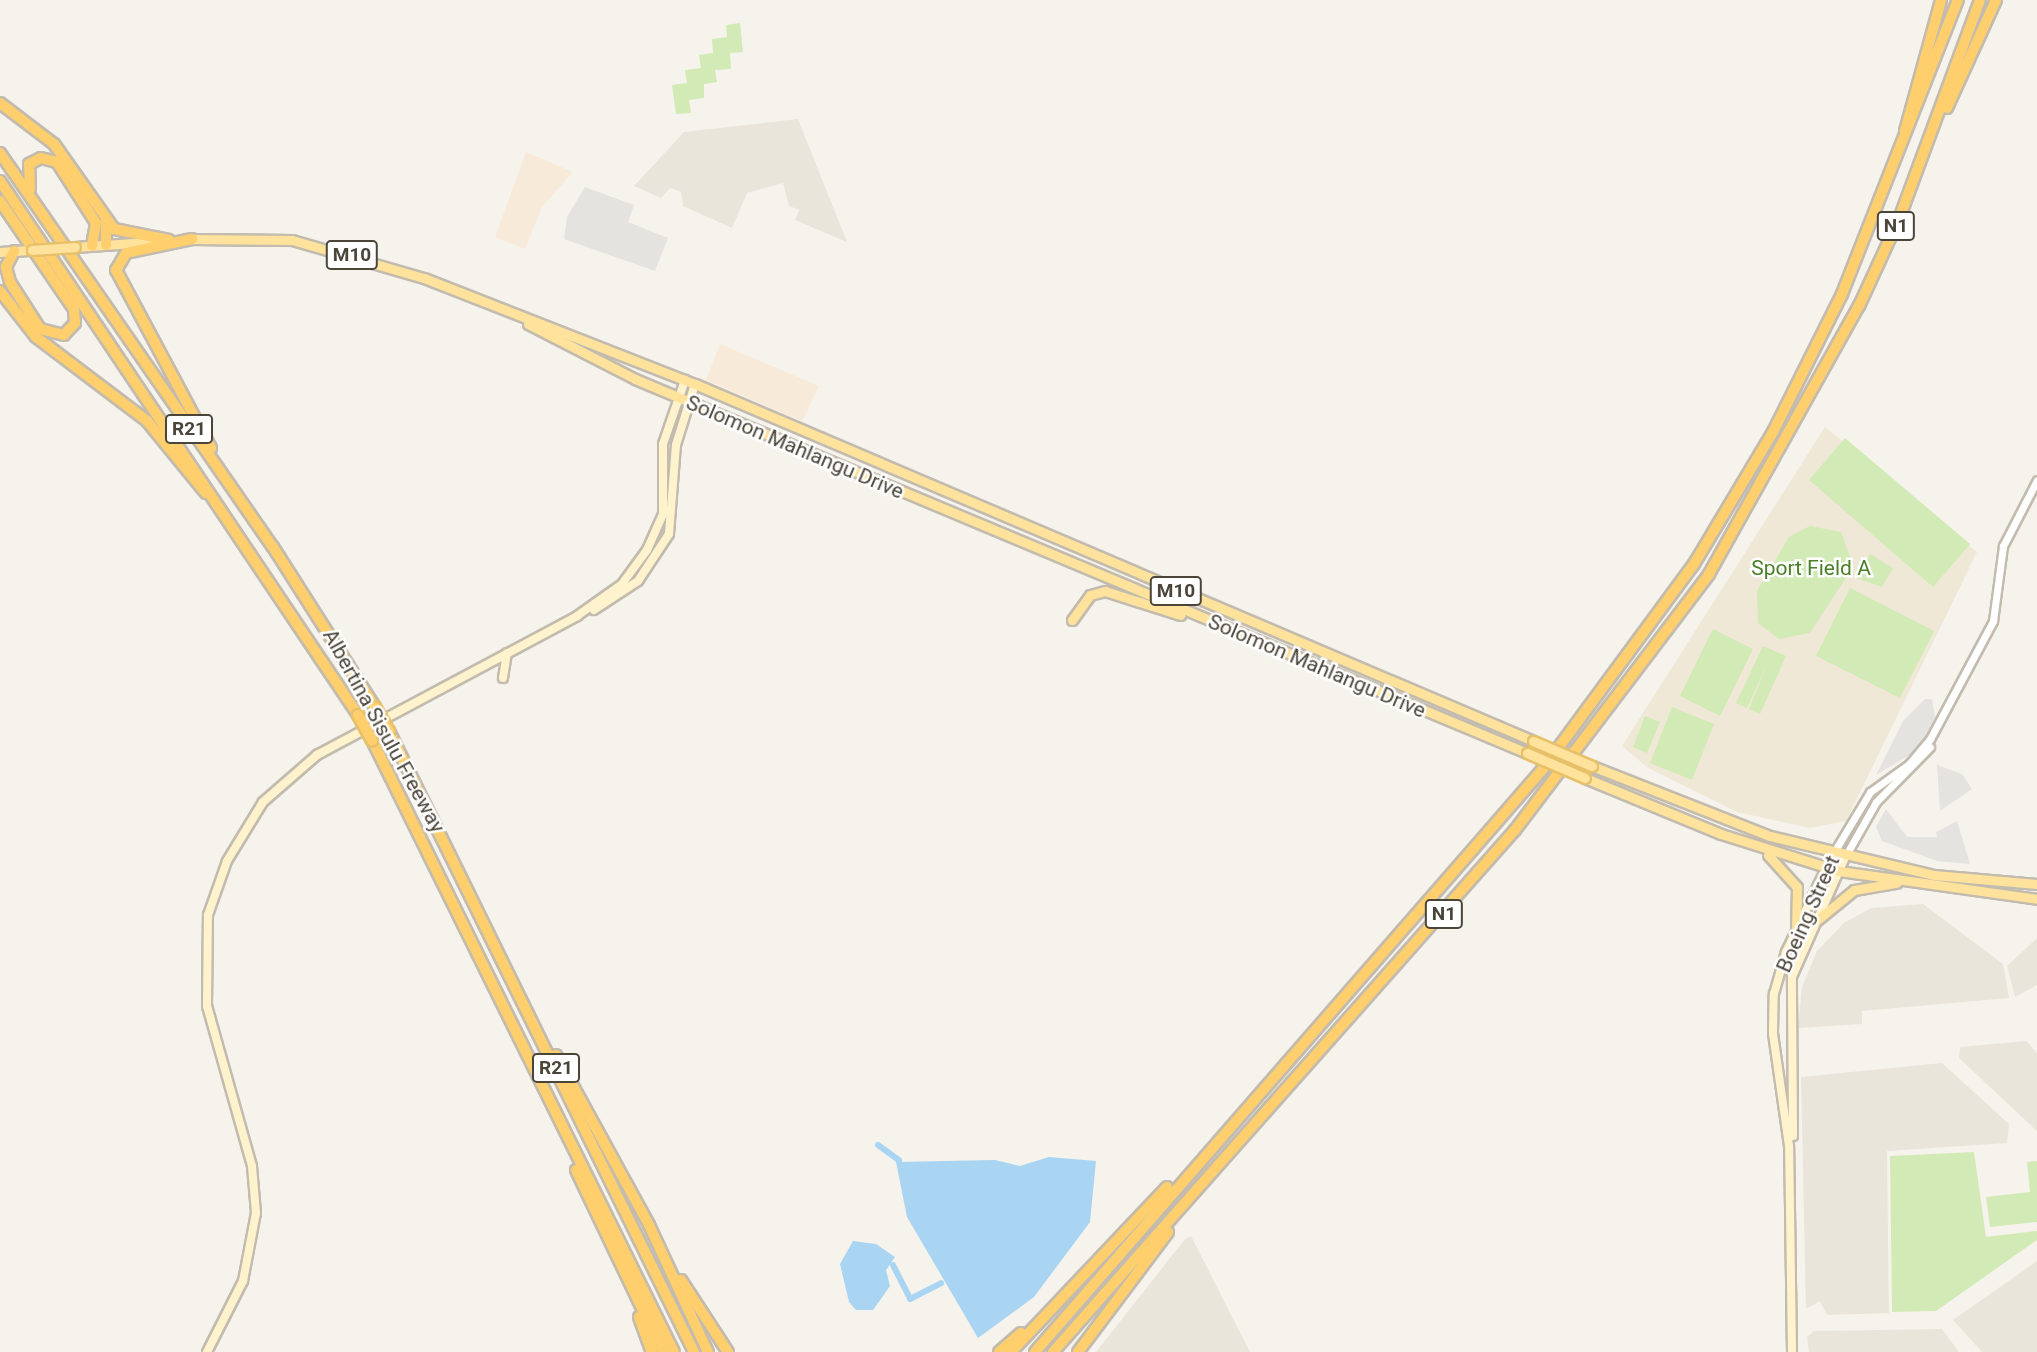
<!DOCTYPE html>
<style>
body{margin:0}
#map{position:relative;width:2037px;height:1352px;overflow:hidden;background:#f6f3ec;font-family:Roboto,sans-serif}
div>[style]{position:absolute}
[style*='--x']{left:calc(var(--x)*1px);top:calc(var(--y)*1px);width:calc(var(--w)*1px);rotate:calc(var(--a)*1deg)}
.residential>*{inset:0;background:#eae5da}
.commercial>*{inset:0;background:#f7ead8}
.education>*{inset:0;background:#efe8d6}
.green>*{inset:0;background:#d2eab5}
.parking>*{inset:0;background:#e5e3e0}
.water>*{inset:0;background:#a9d4f2}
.canal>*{height:6px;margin:-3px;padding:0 3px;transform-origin:3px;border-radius:3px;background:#a9d4f2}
.roads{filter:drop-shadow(2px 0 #c2bbae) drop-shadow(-2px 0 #c2bbae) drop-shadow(0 2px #c2bbae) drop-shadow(0 -2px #c2bbae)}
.tertiary>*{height:7px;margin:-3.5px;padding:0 3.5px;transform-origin:3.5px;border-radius:3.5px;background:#fff}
.secondary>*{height:8px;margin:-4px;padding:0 4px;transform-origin:4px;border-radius:4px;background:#fff3cd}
.primary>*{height:9px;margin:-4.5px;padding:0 4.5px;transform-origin:4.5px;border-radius:4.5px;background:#ffe39c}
.motorway>*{height:10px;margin:-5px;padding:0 5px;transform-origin:5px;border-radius:5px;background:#ffcf6e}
.bridges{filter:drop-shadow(2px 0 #e6c16a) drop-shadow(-2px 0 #e6c16a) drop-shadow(0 2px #e6c16a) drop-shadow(0 -2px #e6c16a)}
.primary-bridge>*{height:9px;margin:-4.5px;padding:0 4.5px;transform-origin:4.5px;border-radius:4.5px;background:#ffe39c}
.motorway-bridge>*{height:10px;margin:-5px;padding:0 5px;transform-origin:5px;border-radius:5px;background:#ffcf6e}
span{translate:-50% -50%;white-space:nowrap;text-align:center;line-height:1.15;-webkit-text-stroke:5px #fff;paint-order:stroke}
.shield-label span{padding:2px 5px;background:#fff;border:2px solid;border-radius:5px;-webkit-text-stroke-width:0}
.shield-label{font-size:19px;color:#4b4439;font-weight:700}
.street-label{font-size:21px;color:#4b4439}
.park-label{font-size:21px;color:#4a7f2a}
</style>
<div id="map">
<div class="residential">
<i style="clip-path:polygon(798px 119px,847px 242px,795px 220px,799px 210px,789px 206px,783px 183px,747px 193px,732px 228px,683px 206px,681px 192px,670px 188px,661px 198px,634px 186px,684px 132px)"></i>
<i style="clip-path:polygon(1923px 904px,2003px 964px,2009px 998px,1862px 1011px,1862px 1024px,1798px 1028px,1802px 987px,1817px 951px,1844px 923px,1871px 908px)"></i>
<i style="clip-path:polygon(2037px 938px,2037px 985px,2015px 997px,2007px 966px)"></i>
<i style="clip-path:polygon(2026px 1041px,2037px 1053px,2037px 1131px,1959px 1058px,1960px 1047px)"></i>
<i style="clip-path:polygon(1942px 1063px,2009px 1124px,2007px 1143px,1887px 1151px,1889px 1313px,1827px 1315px,1820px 1301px,1806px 1309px,1801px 1077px)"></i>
<i style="clip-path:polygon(1191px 1236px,1250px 1352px,1096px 1352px,1185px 1239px)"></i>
<i style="clip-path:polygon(2037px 1261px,2037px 1352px,1982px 1352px,1953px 1320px)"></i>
<i style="clip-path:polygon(1942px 1329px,1959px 1352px,1809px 1352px,1807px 1337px,1814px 1331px)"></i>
</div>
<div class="commercial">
<i style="clip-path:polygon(526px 152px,573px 172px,542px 207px,525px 249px,495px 237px)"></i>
<i style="clip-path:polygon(720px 344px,819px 386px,802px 421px,706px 380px)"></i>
</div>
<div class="education">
<i style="clip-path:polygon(1825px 427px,1977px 552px,1846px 821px,1810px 828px,1737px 812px,1648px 768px,1622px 746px)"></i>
</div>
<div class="green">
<i style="clip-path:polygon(740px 23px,743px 52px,730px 53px,731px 69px,715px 70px,717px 82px,704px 84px,704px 98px,689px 100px,691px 113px,676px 114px,672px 85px,687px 83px,685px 70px,701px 68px,699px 55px,713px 53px,712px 39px,727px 37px,726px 25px)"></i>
<i style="clip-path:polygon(1845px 438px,1970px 544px,1933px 587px,1809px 480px)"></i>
<i style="clip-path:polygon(1810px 526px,1841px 532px,1851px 559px,1847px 576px,1810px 633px,1779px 639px,1758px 623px,1757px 591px,1789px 537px)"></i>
<i style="clip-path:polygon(1870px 554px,1893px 568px,1882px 587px,1856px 578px)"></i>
<i style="clip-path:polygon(1850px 588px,1934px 631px,1900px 698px,1816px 656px)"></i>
<i style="clip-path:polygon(1713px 629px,1753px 649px,1720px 716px,1680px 696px)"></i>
<i style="clip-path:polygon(1763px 646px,1786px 656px,1760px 714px,1749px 709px,1768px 662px,1747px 708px,1736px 703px)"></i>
<i style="clip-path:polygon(1672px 707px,1714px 724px,1692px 780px,1650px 763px)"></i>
<i style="clip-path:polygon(1645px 716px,1660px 722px,1647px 753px,1633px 747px)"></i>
<i style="clip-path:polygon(1974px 1152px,1986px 1237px,2037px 1231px,2037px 1240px,1936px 1311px,1892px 1312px,1890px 1156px)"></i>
<i style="clip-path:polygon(2037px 1161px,2037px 1222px,1990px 1227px,1986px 1197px,2030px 1192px,2027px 1162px)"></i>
</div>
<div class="parking">
<i style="clip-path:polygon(585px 187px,634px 205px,628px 222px,668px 238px,655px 271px,564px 239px,567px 217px)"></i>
<i style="clip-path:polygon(1925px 699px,1932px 699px,1935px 717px,1918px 750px,1876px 775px,1903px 721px)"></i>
<i style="clip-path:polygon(1937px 765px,1962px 774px,1972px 789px,1940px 811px)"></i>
<i style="clip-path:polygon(1886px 809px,1907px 837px,1937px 837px,1936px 832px,1957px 821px,1970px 864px,1937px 861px,1882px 841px,1876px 827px)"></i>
</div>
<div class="water">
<i style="clip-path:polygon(1049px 1157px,1096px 1161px,1090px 1222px,1034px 1297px,978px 1338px,907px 1217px,896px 1162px,995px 1160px,1020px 1166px)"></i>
<i style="clip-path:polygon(853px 1241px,876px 1244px,895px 1257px,886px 1270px,890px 1286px,873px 1310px,856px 1310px,849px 1302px,840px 1264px)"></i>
</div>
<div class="canal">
<i style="--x:878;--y:1145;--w:26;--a:36"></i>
<i style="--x:893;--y:1265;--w:38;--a:63"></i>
<i style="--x:910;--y:1299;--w:35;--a:-27"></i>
</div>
<div class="roads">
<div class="tertiary">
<i style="--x:1834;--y:852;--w:70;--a:-59"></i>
<i style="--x:1870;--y:792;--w:48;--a:-35.7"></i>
<i style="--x:1909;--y:764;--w:33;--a:-50"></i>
<i style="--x:1930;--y:739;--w:134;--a:-61.9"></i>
<i style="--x:1993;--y:621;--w:76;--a:-82.4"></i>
<i style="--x:2003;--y:546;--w:74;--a:-62.7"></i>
<i style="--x:1846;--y:855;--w:61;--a:-60.5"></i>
<i style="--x:1876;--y:802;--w:77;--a:-45.5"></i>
</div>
<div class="secondary">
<i style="--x:594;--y:610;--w:53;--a:-33.4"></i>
<i style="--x:638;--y:581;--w:56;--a:-56.6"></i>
<i style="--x:669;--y:534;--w:89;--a:-85.5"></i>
<i style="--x:676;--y:445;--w:64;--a:-72.7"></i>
<i style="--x:503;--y:678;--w:25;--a:-81"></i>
<i style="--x:1793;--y:1136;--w:159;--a:-90.4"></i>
<i style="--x:1792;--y:977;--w:133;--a:-66.1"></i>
<i style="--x:207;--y:1352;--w:80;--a:-63.1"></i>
<i style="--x:243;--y:1281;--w:69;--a:-79.2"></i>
<i style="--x:256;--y:1213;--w:47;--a:-94.9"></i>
<i style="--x:252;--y:1166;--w:166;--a:-105.7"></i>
<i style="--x:207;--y:1006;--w:91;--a:-89.4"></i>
<i style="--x:208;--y:915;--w:57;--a:-70.6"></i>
<i style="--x:227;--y:861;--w:69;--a:-58.6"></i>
<i style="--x:263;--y:802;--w:72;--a:-41"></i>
<i style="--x:317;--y:755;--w:295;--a:-28.1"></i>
<i style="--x:577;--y:616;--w:55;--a:-35.4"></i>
<i style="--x:622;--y:584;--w:42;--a:-53.7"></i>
<i style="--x:647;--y:550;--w:39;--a:-66"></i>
<i style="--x:663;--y:514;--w:70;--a:-90"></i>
<i style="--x:663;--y:444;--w:68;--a:-71"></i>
<i style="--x:1792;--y:1352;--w:206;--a:-90.8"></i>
<i style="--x:1789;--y:1146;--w:114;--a:-98.1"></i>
<i style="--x:1773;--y:1033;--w:39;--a:-89"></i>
<i style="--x:1774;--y:994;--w:44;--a:-74.1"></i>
<i style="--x:1786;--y:952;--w:111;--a:-64.4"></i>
</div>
<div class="primary">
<i style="--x:188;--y:239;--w:104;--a:0.6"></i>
<i style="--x:292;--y:240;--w:137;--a:16.1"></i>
<i style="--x:424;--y:278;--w:291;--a:21.4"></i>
<i style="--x:695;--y:384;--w:911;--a:23.07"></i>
<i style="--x:75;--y:247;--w:88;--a:-3.9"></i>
<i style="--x:0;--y:252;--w:32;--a:-4"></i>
<i style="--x:528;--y:324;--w:120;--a:27.2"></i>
<i style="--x:635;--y:379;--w:967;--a:22.75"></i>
<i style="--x:1072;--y:620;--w:31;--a:-54"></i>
<i style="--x:1090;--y:595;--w:16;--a:-15"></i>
<i style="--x:1105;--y:591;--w:79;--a:17.7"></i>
<i style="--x:1592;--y:766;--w:191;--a:21.5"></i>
<i style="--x:1770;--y:836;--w:169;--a:13.4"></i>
<i style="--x:1934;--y:875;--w:103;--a:5"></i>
<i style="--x:1585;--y:778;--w:147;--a:22.4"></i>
<i style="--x:1721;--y:834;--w:124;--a:17.4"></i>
<i style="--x:1839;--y:871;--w:200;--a:8"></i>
<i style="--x:1768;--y:855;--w:43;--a:47.8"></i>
<i style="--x:1797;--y:887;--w:44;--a:91.3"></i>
<i style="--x:1816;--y:921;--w:49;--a:-39.2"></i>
<i style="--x:1854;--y:890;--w:43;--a:-9.5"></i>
</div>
<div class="motorway">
<i style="--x:0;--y:103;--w:68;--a:37.2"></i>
<i style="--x:54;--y:144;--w:104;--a:54.8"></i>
<i style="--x:114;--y:229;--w:56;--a:11.3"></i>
<i style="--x:1947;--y:108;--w:119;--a:-65.6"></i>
<i style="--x:1905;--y:131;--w:136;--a:-74.6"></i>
<i style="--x:0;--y:153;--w:479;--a:55.3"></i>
<i style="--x:273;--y:547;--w:190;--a:57.5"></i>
<i style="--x:0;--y:181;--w:643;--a:56.16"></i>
<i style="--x:30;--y:189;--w:25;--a:-92"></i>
<i style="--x:29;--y:164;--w:13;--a:-27"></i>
<i style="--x:41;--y:158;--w:16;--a:14"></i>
<i style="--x:57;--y:162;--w:72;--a:57.4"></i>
<i style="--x:96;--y:223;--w:23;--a:100"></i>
<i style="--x:0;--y:201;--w:131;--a:55.6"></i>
<i style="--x:74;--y:309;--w:14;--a:86"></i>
<i style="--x:75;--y:323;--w:16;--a:133"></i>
<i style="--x:64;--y:335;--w:25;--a:-166"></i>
<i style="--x:40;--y:329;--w:56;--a:-122.6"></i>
<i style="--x:10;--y:282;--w:16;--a:-105"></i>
<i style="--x:6;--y:267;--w:18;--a:-63"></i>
<i style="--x:106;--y:221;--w:24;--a:90"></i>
<i style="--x:192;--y:239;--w:67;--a:168"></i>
<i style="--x:126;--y:253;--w:20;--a:120"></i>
<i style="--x:116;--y:270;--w:202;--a:61.9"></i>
<i style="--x:0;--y:291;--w:58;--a:52"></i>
<i style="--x:36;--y:337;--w:139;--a:37.1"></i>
<i style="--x:147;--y:421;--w:93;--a:50.7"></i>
<i style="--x:389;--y:731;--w:692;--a:63.84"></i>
<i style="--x:372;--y:740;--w:682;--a:63.74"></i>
<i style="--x:556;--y:1055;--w:194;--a:61.3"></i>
<i style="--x:649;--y:1225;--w:140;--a:65.1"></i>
<i style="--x:576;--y:1170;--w:202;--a:64.5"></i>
<i style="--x:681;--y:1280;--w:86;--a:56.9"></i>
<i style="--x:639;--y:1317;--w:37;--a:70"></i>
<i style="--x:999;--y:1352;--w:29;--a:-41"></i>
<i style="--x:1011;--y:1352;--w:227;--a:-46.6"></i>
<i style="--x:1035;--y:1352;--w:772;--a:-48.94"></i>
<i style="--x:1542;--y:770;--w:256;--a:-53.6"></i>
<i style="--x:1694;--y:564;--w:154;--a:-59.1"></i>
<i style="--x:1773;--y:432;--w:154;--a:-63.4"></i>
<i style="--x:1842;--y:294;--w:316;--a:-68.5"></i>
<i style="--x:1053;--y:1352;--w:697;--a:-48.49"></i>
<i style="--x:1515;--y:830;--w:321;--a:-52.8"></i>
<i style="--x:1709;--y:574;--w:307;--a:-60.8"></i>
<i style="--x:1859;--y:306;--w:96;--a:-65.3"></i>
<i style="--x:1899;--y:219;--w:233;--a:-69.7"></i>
<i style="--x:1078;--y:1352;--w:150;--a:-53.1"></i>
</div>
</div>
<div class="bridges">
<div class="primary-bridge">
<i style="--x:32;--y:250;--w:43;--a:-4"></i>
<i style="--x:1533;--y:741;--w:64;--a:23"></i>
<i style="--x:1527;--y:753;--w:63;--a:23.3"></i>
</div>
<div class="motorway-bridge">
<i style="--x:375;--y:707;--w:28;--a:60"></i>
<i style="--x:358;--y:715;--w:29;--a:61"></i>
</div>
</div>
<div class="shield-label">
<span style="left:1896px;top:226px">N1</span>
<span style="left:352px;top:255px">M10</span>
<span style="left:189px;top:429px">R21</span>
<span style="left:1176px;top:591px">M10</span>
<span style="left:1444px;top:914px">N1</span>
<span style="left:556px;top:1068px">R21</span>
</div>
<div class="street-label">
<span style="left:795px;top:447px;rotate:23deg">Solomon Mahlangu Drive</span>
<span style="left:1317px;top:666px;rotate:23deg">Solomon Mahlangu Drive</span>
<span style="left:384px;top:731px;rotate:61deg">Albertina Sisulu Freeway</span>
<span style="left:1808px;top:914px;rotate:-66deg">Boeing Street</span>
</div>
<div class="park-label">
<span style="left:1811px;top:568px">Sport Field A</span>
</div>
</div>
